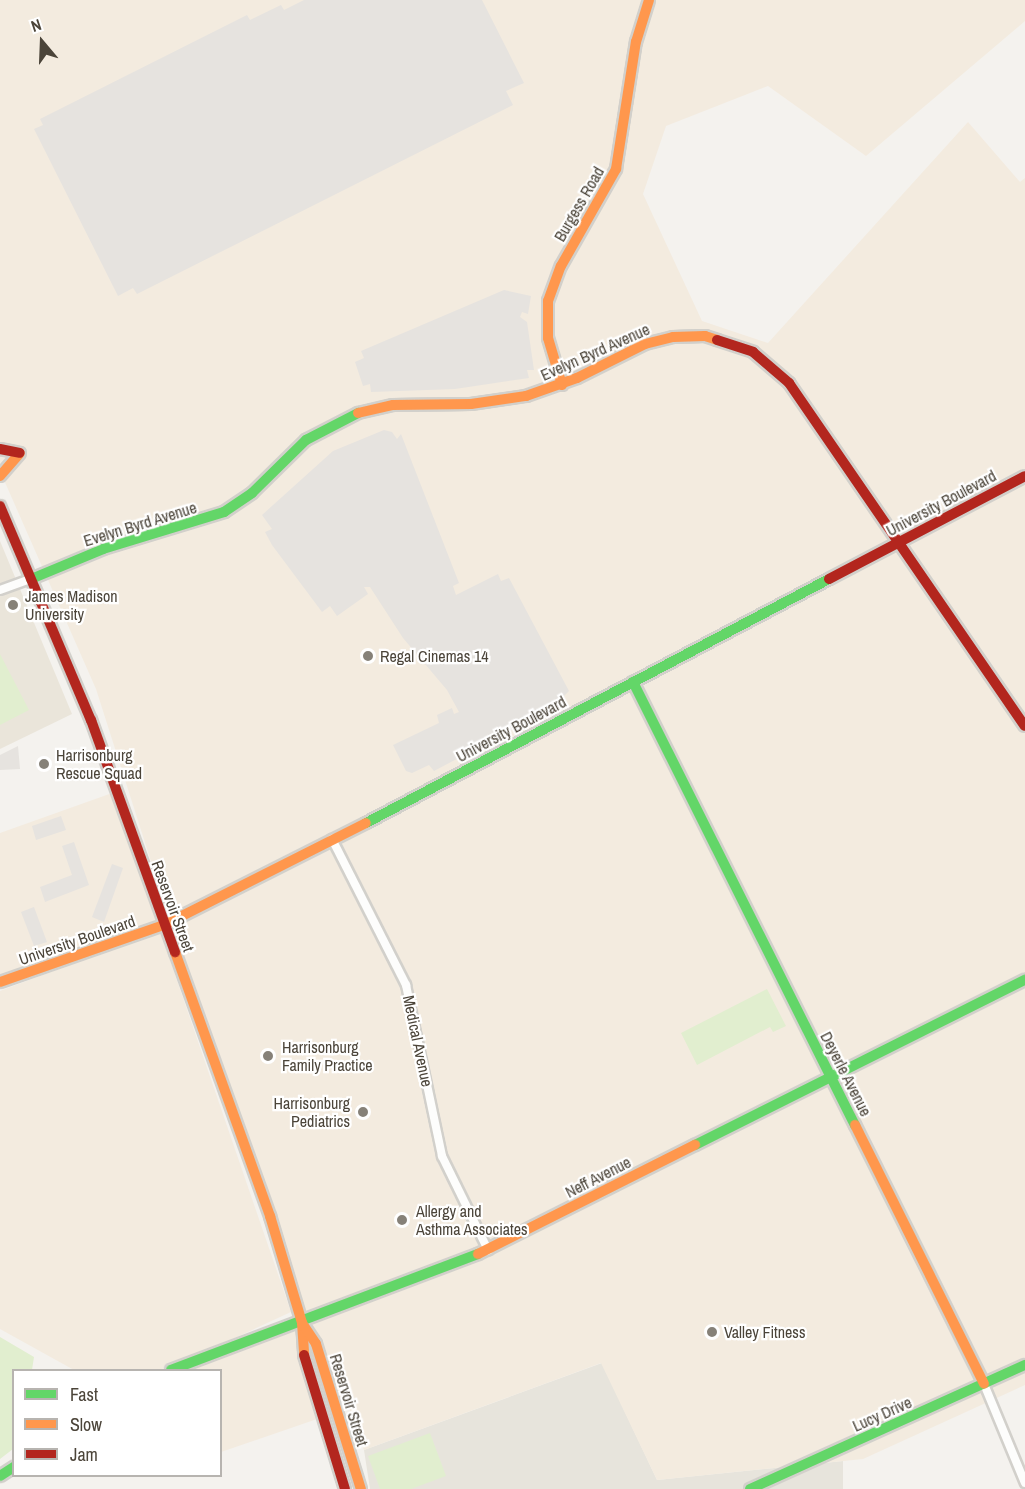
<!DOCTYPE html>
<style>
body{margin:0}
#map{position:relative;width:1025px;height:1489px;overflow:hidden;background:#f4f2ee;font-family:"Archivo Narrow",sans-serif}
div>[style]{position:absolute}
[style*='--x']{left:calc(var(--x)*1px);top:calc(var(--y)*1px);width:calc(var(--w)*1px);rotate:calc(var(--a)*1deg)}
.residential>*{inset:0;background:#e7e4dc}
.commercial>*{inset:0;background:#f3ebdf}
.education>*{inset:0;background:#eae5da}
.green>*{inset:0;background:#e1eecf}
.parking>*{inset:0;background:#e6e3df}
.roads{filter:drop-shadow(2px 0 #d2d0cb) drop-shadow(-2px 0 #d2d0cb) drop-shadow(0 2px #d2d0cb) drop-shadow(0 -2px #d2d0cb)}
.street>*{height:8px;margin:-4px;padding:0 4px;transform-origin:4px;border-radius:4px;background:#fdfdfc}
.fast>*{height:10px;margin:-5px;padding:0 5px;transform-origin:5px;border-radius:5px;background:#63d668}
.slow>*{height:10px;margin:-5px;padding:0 5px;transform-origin:5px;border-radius:5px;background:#ff974d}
.jam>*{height:10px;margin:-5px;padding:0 5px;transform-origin:5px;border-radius:5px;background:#b3261e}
.dots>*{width:16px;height:16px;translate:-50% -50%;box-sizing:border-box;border:3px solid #fff;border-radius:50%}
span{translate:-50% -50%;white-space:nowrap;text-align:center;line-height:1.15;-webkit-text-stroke:4.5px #fff;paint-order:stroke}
.street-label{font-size:16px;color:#4b4439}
.poi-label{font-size:16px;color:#4b4439}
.left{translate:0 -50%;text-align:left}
.right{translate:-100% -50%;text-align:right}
.legend{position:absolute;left:12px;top:1369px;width:210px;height:108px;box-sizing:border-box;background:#fff;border:2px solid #b7b4b0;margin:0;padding:8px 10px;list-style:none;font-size:18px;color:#4b4439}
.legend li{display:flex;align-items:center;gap:12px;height:30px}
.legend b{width:30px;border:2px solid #b7b4b0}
.north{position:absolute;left:12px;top:12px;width:60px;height:60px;-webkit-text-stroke:4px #fff;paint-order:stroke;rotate:341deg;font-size:16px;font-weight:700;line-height:24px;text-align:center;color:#4b4439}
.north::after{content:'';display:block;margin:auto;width:21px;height:27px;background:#4b4439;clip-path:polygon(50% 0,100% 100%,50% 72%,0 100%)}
</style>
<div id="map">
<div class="residential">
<i style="clip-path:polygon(602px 1363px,657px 1480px,843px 1461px,843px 1489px,370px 1489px,364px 1450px)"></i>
</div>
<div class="commercial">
<i style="clip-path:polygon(0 0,1025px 0,1025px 21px,866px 156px,768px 86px,666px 126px,643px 194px,702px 321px,768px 343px,968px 122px,1020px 182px,1025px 178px,1025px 1385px,863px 1459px,657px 1480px,601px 1363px,364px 1450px,349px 1408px,221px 1452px,220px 1370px,184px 1370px,180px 1361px,160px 1370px,74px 1370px,0 1329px,0 991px,160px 931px,291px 1312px,226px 1342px,296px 1316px,96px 689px,0 471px)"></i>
<i style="clip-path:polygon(115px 792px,158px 923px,0 978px,0 833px)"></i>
</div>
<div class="education">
<i style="clip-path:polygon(0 541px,72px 714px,0 749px)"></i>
</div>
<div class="green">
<i style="clip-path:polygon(0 654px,29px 710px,0 725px)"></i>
<i style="clip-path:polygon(767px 989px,786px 1026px,773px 1032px,770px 1027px,697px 1065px,681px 1033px)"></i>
<i style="clip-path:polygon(0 1337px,34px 1357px,32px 1370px,14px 1370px,13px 1449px,0 1459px)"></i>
<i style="clip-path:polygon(430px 1433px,446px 1476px,411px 1489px,380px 1489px,368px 1456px)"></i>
</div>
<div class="parking">
<i style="clip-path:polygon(304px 0,482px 0,524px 83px,506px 91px,513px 105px,137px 294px,133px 288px,118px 296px,34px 129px,43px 125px,40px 119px,247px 15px,250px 20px,281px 5px,284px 10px)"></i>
<i style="clip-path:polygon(504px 290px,531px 296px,528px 314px,522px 312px,520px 317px,527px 322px,534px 370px,527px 370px,529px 378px,455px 389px,371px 392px,370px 384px,363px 386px,355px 362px,364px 358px,361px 351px)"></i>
<i style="clip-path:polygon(384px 430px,392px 432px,397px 439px,401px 434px,459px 583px,453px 586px,456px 595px,498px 574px,501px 581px,509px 578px,569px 691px,564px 696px,566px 701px,434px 771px,429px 765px,412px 773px,406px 771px,393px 745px,439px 723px,437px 715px,452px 708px,454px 714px,459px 712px,447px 690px,403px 638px,370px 587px,364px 587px,368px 594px,337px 616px,330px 606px,322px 612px,272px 545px,265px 532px,272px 529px,262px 515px,333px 451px)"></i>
<i style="clip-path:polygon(18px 746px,20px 769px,0 770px,0 755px)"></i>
<i style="clip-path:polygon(61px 816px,66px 830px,36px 840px,32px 826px)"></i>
<i style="clip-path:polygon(74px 842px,89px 885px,45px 902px,40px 887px,72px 875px,62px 846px)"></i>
<i style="clip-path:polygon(112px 864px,123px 868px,104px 922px,92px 917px)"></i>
<i style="clip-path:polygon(34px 907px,47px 942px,34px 946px,21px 912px)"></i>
</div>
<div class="roads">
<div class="street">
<i style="--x:0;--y:590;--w:33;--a:-20"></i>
<i style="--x:332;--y:839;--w:164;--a:63.1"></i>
<i style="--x:406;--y:985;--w:175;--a:78.1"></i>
<i style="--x:442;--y:1156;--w:105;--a:63.9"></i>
<i style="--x:984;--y:1384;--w:107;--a:67.5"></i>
</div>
<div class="fast">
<i style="--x:31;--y:579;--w:78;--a:-22.6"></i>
<i style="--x:103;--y:549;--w:127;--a:-17"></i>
<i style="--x:224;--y:512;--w:34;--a:-34"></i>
<i style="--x:252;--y:493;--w:76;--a:-44.5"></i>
<i style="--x:306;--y:440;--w:59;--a:-27.4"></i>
<i style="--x:633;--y:682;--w:496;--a:63.4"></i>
<i style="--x:366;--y:823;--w:523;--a:-27.79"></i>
<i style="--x:695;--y:1145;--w:369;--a:-26.6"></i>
<i style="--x:171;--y:1370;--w:328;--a:-20.7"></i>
<i style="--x:0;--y:1476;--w:17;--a:-33"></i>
<i style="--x:750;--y:1489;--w:302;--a:-24.3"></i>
</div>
<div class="slow">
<i style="--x:562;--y:385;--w:49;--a:-106.6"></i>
<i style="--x:548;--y:338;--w:37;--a:-90"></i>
<i style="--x:548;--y:301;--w:37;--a:-70"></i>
<i style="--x:561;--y:266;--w:112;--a:-60.4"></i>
<i style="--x:616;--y:169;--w:129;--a:-81.1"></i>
<i style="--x:636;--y:42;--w:44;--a:-72.8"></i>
<i style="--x:358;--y:413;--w:36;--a:-13"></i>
<i style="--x:393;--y:405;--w:78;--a:-0.7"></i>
<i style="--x:471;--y:404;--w:56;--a:-8.3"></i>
<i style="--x:526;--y:396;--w:54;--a:-19.4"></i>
<i style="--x:577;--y:378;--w:76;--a:-26.6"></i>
<i style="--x:645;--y:344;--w:29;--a:-14"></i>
<i style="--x:673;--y:337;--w:32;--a:-2"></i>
<i style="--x:705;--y:336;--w:13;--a:18"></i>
<i style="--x:0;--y:476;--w:30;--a:-49"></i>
<i style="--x:175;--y:952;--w:281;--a:70.2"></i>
<i style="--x:270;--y:1216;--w:112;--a:73.3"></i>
<i style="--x:302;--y:1323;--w:32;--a:86"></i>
<i style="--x:0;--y:982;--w:174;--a:-19.2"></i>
<i style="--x:164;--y:925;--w:226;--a:-26.8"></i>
<i style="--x:855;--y:1125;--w:289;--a:63.5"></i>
<i style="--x:478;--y:1254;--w:243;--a:-26.7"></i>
<i style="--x:302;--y:1323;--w:25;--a:56"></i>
<i style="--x:316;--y:1344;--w:152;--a:72.8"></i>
</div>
<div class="jam">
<i style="--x:717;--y:340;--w:38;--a:18"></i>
<i style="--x:753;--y:352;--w:48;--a:40.7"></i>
<i style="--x:789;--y:383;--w:416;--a:55.5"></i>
<i style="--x:0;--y:449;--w:20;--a:11"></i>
<i style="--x:0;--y:506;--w:233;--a:67"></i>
<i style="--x:91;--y:720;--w:247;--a:70.1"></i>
<i style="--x:829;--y:579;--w:221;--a:-27.7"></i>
<i style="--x:304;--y:1355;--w:140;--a:73"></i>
</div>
</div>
<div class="dots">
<i style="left:13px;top:605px;background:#868178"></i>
<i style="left:368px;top:656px;background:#868178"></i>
<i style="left:44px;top:764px;background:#868178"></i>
<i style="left:268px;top:1056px;background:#868178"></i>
<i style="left:363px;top:1112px;background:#868178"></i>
<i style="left:402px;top:1220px;background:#868178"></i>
<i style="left:712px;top:1332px;background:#868178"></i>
</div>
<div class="street-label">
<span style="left:579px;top:204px;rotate:-60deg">Burgess Road</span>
<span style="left:595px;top:352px;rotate:-24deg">Evelyn Byrd Avenue</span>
<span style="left:941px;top:503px;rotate:-28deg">University Boulevard</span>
<span style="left:140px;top:524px;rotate:-17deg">Evelyn Byrd Avenue</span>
<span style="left:511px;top:729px;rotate:-28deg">University Boulevard</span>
<span style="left:173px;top:906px;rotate:70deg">Reservoir Street</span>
<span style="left:77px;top:940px;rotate:-19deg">University Boulevard</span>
<span style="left:418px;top:1041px;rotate:78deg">Medical Avenue</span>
<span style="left:846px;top:1074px;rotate:63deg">Deyerle Avenue</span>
<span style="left:598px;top:1177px;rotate:-27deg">Neff Avenue</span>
<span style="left:349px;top:1400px;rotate:73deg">Reservoir Street</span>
<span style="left:882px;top:1414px;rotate:-24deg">Lucy Drive</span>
</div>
<div class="poi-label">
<span class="left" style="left:25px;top:605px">James Madison<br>University</span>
<span class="left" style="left:380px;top:656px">Regal Cinemas 14</span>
<span class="left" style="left:56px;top:764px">Harrisonburg<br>Rescue Squad</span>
<span class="left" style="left:282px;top:1056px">Harrisonburg<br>Family Practice</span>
<span class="right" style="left:350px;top:1112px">Harrisonburg<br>Pediatrics</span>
<span class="left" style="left:416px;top:1220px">Allergy and<br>Asthma Associates</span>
<span class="left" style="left:724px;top:1332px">Valley Fitness</span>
</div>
<ul class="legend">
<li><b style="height:8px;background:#63d668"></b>Fast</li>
<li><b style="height:8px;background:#ff974d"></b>Slow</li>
<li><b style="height:8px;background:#b3261e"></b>Jam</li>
</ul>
<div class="north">N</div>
</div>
